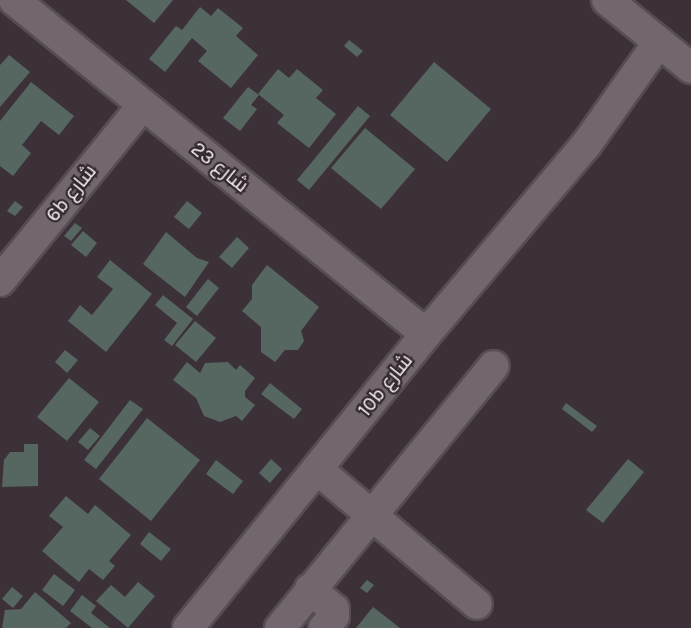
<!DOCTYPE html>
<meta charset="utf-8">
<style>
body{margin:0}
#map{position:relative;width:691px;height:628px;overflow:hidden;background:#3d3139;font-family:Karla,Cairo,sans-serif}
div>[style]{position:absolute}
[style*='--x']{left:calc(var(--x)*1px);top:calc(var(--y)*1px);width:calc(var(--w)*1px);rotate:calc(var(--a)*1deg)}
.building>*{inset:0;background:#566661}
.roads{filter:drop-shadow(2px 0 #574d54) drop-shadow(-2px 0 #574d54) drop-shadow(0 2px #574d54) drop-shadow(0 -2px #574d54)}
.minor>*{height:30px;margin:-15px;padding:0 15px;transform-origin:15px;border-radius:15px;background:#73676f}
span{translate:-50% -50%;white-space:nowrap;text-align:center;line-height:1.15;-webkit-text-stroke:4.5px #32272f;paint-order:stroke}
.street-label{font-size:20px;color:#faf2f7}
</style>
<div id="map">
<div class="building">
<i style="clip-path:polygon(126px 0,173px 0,154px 23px)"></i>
<i style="clip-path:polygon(200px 7px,211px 16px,218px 8px,243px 28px,236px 36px,258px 55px,231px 88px,198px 61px,207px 51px,192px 38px,165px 72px,149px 59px,176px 26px,182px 30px)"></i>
<i style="clip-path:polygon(349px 40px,363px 51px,357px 57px,344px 46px)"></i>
<i style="clip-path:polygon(9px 55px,30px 72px,0 107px,0 65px)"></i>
<i style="clip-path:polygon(434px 62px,491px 109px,447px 162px,390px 115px)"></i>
<i style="clip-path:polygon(278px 69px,289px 78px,297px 69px,323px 90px,316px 98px,336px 114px,309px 148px,277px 123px,284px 115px,258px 94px)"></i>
<i style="clip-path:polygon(31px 82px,74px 116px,59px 135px,41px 121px,22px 145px,31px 153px,13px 176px,0 166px,0 121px)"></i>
<i style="clip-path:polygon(248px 87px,259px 95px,251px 105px,257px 109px,240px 131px,223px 118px)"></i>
<i style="clip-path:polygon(358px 106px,370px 116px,309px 190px,297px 180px)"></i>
<i style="clip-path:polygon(365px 128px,415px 169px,381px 209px,331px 168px)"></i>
<i style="clip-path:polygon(15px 201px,23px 207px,15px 216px,7px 211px)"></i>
<i style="clip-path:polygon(187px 201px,202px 213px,189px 229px,174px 217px)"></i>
<i style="clip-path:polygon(75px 223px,82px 228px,71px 241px,64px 236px)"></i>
<i style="clip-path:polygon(83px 231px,97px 243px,86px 257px,71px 245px)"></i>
<i style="clip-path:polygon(166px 232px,197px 258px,209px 262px,185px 297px,143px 264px)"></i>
<i style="clip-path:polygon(237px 237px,249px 248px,232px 268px,219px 257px)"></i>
<i style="clip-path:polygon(110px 260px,152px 294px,106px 352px,68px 321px,80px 305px,92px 315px,113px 289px,97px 277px)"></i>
<i style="clip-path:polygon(267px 265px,319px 307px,301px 331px,304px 341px,298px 350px,285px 350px,275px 362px,261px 352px,261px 327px,242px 311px,252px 299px,252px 285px)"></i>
<i style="clip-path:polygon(208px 279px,219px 288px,197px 316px,186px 307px)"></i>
<i style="clip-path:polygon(163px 295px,193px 319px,172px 346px,164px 340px,177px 323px,155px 305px)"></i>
<i style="clip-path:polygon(195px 321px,216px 338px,196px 362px,175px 345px)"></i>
<i style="clip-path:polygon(65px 350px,78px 360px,67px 373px,55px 362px)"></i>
<i style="clip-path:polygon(187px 362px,200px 373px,205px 363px,228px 362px,236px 370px,240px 365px,255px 378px,245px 391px,245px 397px,255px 405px,242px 421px,236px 416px,220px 422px,204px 416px,196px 398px,173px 380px)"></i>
<i style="clip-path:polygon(69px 378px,99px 402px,67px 441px,37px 417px)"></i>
<i style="clip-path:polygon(270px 383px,302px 409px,294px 419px,261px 394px)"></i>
<i style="clip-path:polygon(130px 400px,143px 409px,96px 469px,84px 460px)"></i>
<i style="clip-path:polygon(566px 403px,597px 426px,592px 432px,562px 409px)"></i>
<i style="clip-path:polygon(147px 418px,200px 460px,151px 521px,99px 479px)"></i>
<i style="clip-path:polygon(90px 428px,100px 436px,88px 450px,78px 442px)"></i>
<i style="clip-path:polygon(24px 444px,38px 444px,38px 486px,2px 487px,4px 460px,10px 452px,24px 452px)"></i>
<i style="clip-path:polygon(271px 459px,282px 469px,270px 483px,259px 473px)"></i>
<i style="clip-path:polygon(628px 459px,644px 472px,603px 523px,586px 510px)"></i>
<i style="clip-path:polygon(216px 460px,243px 481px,233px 494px,206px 474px)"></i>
<i style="clip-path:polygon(66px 496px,88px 514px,95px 505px,131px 535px,109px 561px,115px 566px,103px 580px,89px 569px,79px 582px,42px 551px,63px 527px,49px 516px)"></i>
<i style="clip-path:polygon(149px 532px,171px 549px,161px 561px,140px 544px)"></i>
<i style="clip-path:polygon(54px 574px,75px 590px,63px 606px,42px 590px)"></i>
<i style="clip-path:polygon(367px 580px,374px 585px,367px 593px,360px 588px)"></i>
<i style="clip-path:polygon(138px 582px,155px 596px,128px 628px,96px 601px,111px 585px,125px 597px)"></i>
<i style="clip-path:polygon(12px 587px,23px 596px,13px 608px,2px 599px)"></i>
<i style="clip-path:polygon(35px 592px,71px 623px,66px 628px,2px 628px,5px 610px,21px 609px)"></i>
<i style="clip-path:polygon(82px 595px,96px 606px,91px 613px,110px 628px,92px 628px,70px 611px)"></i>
<i style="clip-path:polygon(373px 607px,400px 628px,356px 628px)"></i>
</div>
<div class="roads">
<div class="minor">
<i style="--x:14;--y:0;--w:530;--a:39.03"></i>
<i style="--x:607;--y:0;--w:108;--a:39"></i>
<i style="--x:0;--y:281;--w:227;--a:-50.9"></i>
<i style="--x:317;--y:469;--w:209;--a:40.2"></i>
<i style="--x:310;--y:589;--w:31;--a:40"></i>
<i style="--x:334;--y:609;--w:7;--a:90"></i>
<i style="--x:334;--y:616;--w:16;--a:130"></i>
<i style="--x:188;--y:628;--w:378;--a:-51"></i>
<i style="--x:426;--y:334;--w:248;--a:-49.8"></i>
<i style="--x:586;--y:145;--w:126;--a:-54.7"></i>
<i style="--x:280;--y:628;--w:338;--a:-50.8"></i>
</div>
</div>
<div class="street-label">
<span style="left:220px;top:167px;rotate:39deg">شارع 23</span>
<span style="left:71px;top:193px;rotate:-51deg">6b شارع</span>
<span style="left:385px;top:385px;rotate:-51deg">10b شارع</span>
</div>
</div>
